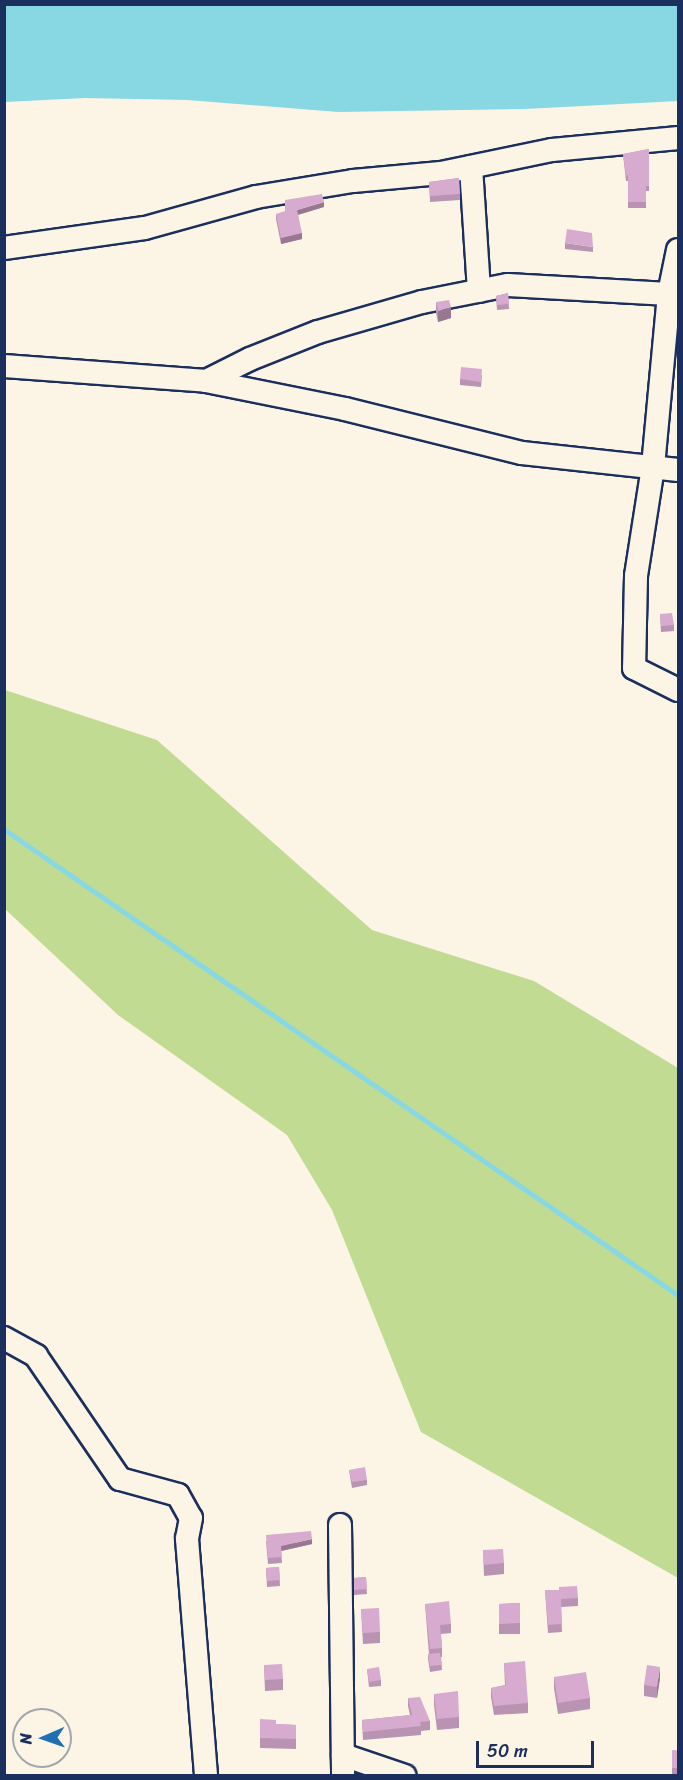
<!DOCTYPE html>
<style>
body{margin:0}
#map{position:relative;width:683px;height:1780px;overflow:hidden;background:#fcf5e5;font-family:Sriracha,sans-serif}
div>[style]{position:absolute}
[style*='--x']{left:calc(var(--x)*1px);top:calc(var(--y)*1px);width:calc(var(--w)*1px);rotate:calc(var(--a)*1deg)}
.green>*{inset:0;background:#c2db92}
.water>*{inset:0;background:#88d8e4}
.stream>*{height:4.5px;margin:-2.25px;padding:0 2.25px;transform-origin:2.25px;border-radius:2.25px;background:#88d8e4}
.roads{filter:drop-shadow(2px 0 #1b2f5e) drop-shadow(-2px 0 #1b2f5e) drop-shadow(0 2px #1b2f5e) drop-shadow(0 -2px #1b2f5e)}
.minor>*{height:22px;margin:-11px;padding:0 11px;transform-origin:11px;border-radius:11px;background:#fcf5e5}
.wall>*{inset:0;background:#b993b2}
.shaded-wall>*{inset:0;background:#967891}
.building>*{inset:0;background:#d7abcf}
span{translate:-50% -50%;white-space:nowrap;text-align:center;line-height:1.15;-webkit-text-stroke:5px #fcf5e5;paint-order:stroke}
.frame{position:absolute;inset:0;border:6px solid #1b2f5e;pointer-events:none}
.north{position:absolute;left:12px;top:1708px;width:60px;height:60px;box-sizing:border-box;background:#fcf5e5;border:2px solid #a2a6af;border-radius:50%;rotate:268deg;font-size:16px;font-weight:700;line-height:24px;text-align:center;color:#1b2f5e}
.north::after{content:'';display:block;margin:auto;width:21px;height:27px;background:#1f6fb2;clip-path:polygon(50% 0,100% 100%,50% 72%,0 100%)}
.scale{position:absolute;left:476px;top:1741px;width:118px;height:27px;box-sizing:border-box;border:3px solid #1b2f5e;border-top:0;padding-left:8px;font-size:18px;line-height:21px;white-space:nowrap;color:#1b2f5e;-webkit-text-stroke:4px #fcf5e5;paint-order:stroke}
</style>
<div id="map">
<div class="green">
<i style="clip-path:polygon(5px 690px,157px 740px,372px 930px,534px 981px,678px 1068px,678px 1578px,421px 1432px,332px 1210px,287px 1135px,118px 1015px,5px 909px)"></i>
</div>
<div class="water">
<i style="clip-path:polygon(5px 4px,678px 5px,678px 101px,525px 109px,338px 112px,187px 100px,85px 98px,5px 102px)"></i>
</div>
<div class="stream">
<i style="--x:4;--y:829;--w:819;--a:34.66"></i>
</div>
<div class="roads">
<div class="minor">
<i style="--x:471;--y:167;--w:124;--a:86.3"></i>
<i style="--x:4;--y:248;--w:142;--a:-8.1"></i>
<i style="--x:145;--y:228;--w:115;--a:-15.6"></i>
<i style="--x:256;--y:197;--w:98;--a:-9.4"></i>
<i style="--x:353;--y:181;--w:88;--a:-5.2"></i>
<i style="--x:441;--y:173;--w:113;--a:-11.7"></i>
<i style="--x:552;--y:150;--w:127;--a:-5.4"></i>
<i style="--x:678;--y:250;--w:45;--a:101.6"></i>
<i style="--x:669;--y:294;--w:174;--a:95.3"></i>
<i style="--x:653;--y:467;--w:110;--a:98.9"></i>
<i style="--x:636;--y:576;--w:92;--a:91.2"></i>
<i style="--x:634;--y:668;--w:49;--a:26.6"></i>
<i style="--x:4;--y:366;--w:203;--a:4.2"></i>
<i style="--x:206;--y:381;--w:142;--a:11.4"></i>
<i style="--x:345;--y:409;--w:182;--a:14"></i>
<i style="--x:522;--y:453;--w:157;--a:6.2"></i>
<i style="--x:206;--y:381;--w:49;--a:-26.6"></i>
<i style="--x:250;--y:359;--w:73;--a:-21.7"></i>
<i style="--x:318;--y:332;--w:108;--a:-16.1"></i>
<i style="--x:422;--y:302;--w:88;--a:-11.2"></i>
<i style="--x:508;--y:285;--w:161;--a:3.2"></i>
<i style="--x:4;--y:1338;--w:37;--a:29"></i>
<i style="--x:36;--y:1356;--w:149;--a:55.7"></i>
<i style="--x:120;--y:1479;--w:60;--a:15.4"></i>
<i style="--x:178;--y:1495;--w:26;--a:61"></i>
<i style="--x:191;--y:1518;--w:21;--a:101"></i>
<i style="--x:187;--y:1539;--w:238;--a:85.4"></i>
<i style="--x:340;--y:1525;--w:251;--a:89.3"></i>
<i style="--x:343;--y:1755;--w:65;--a:18.7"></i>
</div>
</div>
<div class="wall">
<i style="clip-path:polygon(649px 149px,649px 191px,646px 191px,646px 208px,628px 208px,628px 181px,626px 181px,623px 154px)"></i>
<i style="clip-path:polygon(459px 178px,460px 200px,430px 202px,429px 182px)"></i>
<i style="clip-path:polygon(324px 207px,298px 215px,302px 239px,281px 244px,276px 219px,276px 214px)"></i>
<i style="clip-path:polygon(565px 243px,593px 247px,593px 252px,565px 249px)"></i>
<i style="clip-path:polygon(508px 293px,509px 309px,497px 310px,496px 296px)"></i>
<i style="clip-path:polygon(436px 302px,451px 318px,438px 322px,436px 313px)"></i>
<i style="clip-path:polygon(482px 375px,481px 387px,460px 385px,460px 379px)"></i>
<i style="clip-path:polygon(660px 614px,674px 625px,674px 631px,661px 632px)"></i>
<i style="clip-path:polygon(349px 1470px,367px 1480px,367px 1485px,352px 1488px)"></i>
<i style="clip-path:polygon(266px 1541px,312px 1544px,281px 1551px,282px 1563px,268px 1564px)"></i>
<i style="clip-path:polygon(483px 1550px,504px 1563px,504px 1574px,484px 1576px)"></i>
<i style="clip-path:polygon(279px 1567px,280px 1586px,267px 1587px,266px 1568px)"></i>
<i style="clip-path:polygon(366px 1577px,367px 1594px,354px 1595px,354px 1578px)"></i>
<i style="clip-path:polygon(545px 1590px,578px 1598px,578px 1606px,561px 1607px,562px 1632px,548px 1633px)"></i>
<i style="clip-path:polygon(520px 1603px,520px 1634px,499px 1634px,499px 1604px)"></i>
<i style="clip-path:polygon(425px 1604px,451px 1624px,451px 1633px,441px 1634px,442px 1648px,442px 1657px,441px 1657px,442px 1670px,430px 1672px,428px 1659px,428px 1654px,429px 1654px)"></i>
<i style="clip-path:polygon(361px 1609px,380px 1632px,380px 1643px,363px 1644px)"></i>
<i style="clip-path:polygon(504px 1663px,528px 1703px,528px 1713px,494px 1715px,491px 1697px,491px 1688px,505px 1685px)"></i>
<i style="clip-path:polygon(264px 1665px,283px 1679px,283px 1690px,265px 1691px)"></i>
<i style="clip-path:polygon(367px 1669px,381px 1680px,381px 1686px,369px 1687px)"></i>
<i style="clip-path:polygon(554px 1677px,590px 1698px,590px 1709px,558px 1714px,554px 1688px)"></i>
<i style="clip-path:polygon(660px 1678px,657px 1698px,644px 1696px,644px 1685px)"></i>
<i style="clip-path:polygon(434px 1694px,459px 1717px,459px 1728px,437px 1730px,434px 1705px)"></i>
<i style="clip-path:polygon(408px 1698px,430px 1721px,430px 1730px,421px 1731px,421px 1735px,363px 1740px,362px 1720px,410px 1715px,408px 1706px)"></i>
<i style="clip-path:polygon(260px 1719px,276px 1724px,296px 1725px,296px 1749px,260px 1748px)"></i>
<i style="clip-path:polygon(672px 1750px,678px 1751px,678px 1776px,672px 1776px)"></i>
</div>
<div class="shaded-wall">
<i style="clip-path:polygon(324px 202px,324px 207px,297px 215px,297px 210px)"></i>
<i style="clip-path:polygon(302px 233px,302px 239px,281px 244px,281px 238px)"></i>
<i style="clip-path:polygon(451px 307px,451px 318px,438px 322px,438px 311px)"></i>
<i style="clip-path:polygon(312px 1539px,312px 1544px,281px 1551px,281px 1546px)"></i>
<i style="clip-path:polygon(660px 1667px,660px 1678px,657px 1698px,657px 1687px)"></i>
</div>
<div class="building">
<i style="clip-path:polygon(649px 149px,649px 186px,646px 186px,646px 202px,628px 202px,628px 175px,626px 176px,623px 154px)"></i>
<i style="clip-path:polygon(459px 178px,460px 194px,430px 196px,429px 182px)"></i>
<i style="clip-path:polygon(322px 194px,324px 202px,297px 210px,302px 233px,281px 238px,276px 214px,285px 211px,285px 200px)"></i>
<i style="clip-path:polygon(567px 229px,592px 233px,593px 247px,565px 243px)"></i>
<i style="clip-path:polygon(508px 293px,509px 304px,497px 305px,496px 296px)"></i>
<i style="clip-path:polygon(449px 300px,451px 307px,438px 311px,436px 302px)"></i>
<i style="clip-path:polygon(461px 367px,482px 369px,481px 382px,460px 379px)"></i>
<i style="clip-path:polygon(672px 613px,674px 625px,661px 626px,660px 614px)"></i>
<i style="clip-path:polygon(365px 1467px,367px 1480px,352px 1482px,349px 1470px)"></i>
<i style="clip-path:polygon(311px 1531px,312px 1539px,281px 1546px,282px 1557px,268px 1558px,266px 1535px)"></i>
<i style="clip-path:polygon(503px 1549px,504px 1563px,484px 1565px,483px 1550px)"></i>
<i style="clip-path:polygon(279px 1567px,280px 1580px,267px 1581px,266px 1568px)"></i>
<i style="clip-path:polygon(366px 1577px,367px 1589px,354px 1590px,354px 1578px)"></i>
<i style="clip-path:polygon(577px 1586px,578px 1598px,561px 1599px,562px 1624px,548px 1625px,545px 1590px,559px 1590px,559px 1587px)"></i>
<i style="clip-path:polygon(449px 1601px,451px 1624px,440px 1625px,442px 1648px,430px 1649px,425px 1604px)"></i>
<i style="clip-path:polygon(520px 1603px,520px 1623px,499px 1624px,499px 1604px)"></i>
<i style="clip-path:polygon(379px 1608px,380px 1632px,363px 1633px,361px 1609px)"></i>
<i style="clip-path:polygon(440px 1653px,442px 1665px,430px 1666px,428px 1654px)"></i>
<i style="clip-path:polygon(525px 1661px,528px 1703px,494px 1706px,491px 1688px,506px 1685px,504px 1663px)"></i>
<i style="clip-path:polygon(282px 1664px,283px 1679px,265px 1680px,264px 1665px)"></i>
<i style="clip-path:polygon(647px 1665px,660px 1667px,657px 1687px,644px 1685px)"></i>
<i style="clip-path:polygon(379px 1667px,381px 1680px,369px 1682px,367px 1669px)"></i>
<i style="clip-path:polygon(586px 1672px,590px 1698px,558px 1703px,554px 1677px)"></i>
<i style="clip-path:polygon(458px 1691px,459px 1717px,437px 1719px,434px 1694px)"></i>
<i style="clip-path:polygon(420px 1697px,430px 1721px,420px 1722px,421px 1726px,363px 1732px,362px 1720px,412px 1715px,408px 1698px)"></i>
<i style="clip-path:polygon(260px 1719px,276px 1720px,276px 1724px,296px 1725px,296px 1739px,260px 1738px)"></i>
<i style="clip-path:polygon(672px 1750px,678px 1751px,678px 1768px,672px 1768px)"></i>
</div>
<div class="frame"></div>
<div class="north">N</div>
<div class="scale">50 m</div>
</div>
